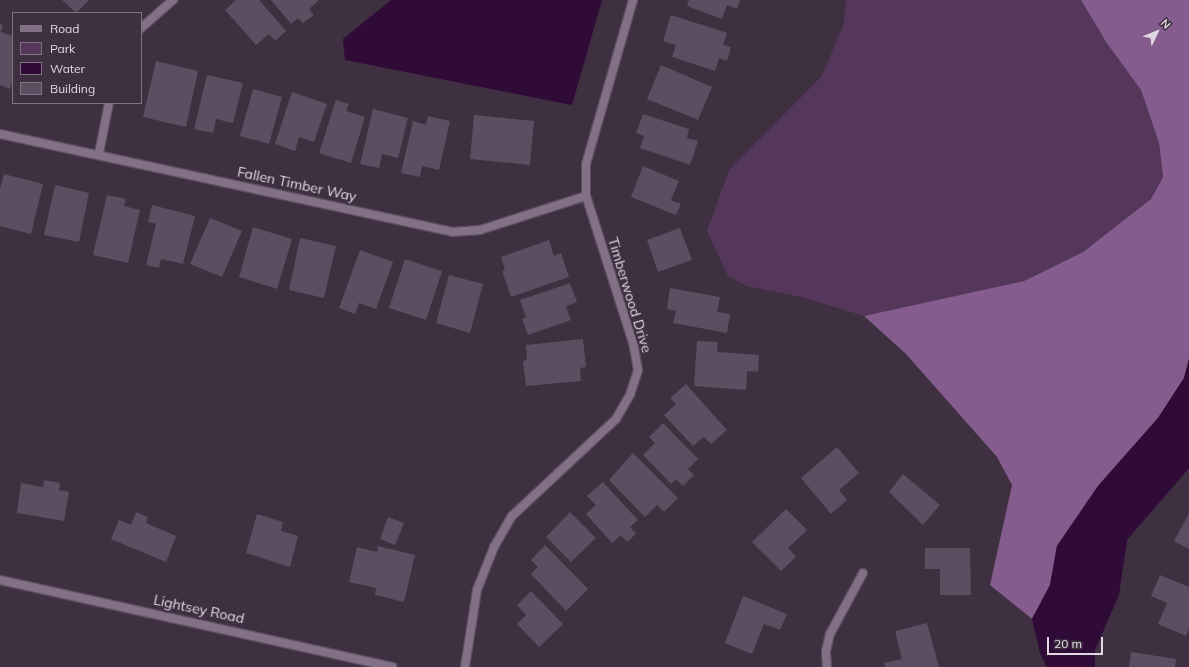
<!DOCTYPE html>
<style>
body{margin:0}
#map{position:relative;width:1189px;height:667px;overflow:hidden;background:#3e2f41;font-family:Mulish,sans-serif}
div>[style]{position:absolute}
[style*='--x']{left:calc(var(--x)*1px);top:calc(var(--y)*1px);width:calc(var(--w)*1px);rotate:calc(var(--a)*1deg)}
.green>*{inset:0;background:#54375a}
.forest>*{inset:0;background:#845c8d}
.water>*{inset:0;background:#300b38}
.building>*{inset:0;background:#5c4d60}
.roads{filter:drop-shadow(1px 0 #5b4d5e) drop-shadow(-1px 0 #5b4d5e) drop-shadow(0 1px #5b4d5e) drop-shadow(0 -1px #5b4d5e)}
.street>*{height:8px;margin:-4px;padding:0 4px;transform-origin:4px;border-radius:4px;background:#837087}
span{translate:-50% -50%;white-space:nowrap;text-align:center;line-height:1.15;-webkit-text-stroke:4px #3e2f41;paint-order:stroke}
.street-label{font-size:14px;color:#e1d8e3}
.legend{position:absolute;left:12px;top:12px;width:130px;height:92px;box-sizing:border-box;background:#3e2f41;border:1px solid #7f7382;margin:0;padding:5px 7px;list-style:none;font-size:12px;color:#e1d8e3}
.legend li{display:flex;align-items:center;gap:8px;height:20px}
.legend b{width:20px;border:1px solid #7f7382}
.north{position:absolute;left:1137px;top:12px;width:40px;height:40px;-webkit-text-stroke:3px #3e2f41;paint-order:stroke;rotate:47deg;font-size:11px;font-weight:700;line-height:16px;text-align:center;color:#e1d8e3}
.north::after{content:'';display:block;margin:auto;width:14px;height:18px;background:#e1d8e3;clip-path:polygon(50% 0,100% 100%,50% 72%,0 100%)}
.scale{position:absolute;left:1047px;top:637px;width:56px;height:18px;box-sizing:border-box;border:2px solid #e1d8e3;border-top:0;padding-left:5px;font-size:12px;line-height:14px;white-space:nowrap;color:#e1d8e3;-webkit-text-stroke:3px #3e2f41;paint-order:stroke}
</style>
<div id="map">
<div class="green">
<i style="clip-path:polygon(846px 0,1081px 0,1106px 42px,1141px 90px,1159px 143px,1163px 177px,1151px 199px,1083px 252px,1024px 281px,864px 316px,801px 297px,746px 286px,728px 276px,707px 231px,729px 170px,822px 76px,844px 23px)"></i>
</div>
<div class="forest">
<i style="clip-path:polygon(1081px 0,1189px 0,1189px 359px,1184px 378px,1158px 418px,1098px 486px,1057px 546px,1050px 585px,1032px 619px,990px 585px,1012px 485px,997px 457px,906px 354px,864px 316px,1024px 281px,1083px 252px,1151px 199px,1163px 177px,1159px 143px,1141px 90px,1106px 42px)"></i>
</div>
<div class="water">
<i style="clip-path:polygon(391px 0,602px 0,572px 105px,345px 60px,343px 39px)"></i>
<i style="clip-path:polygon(1189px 359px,1189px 468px,1127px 540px,1119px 595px,1095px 650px,1095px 667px,1047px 667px,1040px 653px,1032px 619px,1050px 585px,1057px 546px,1098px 486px,1158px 418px,1184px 378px)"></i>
</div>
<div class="building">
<i style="clip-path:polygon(62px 0,89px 0,76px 13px)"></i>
<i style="clip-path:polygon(236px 0,259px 0,286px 31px,275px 41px,269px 34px,256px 45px,225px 10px)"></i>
<i style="clip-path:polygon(271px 0,319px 0,309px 9px,314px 15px,303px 23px,298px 18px,291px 24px)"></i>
<i style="clip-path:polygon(689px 0,740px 0,737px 9px,727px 5px,722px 19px,687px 6px)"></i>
<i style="clip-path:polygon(671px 15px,727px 33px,723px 45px,731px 47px,727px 61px,719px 58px,715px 71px,672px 57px,676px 45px,663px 41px)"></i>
<i style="clip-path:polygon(0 24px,3px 25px,1px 32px,13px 36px,13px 79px,10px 89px,0 85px)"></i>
<i style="clip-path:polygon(156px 61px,198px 71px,186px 127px,143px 117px)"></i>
<i style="clip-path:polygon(661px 65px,712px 87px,698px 120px,647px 99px)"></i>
<i style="clip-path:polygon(207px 75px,243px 83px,233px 123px,216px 119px,213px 133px,194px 129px)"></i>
<i style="clip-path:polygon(253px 89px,282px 97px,269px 144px,240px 136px)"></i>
<i style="clip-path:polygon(292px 92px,327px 104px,314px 142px,299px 137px,295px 151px,275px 144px)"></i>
<i style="clip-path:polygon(336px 100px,349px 104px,346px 111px,365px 117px,351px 163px,319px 153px)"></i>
<i style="clip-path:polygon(373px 109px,408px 118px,398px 158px,382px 154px,379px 168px,360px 164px)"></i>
<i style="clip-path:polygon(643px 114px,689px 129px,687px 138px,698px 141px,690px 165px,640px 148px,644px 136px,636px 133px)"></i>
<i style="clip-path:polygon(474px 115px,534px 121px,530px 165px,470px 159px)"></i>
<i style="clip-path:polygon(428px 116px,450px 121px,439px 170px,422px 166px,420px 177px,401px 173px,413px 121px,426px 125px)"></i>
<i style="clip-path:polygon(643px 166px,679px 181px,671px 200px,681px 204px,676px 215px,631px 197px)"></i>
<i style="clip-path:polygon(4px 174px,43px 184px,31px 234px,0 226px,0 189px)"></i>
<i style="clip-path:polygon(55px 185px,89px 193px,79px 242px,44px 235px)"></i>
<i style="clip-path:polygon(107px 195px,126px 199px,124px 206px,140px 210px,128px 263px,93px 255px)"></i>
<i style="clip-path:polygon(152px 205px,195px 216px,183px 264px,161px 259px,159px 268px,146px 265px,156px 224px,148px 222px)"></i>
<i style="clip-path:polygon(210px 218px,242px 231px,222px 277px,190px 264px)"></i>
<i style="clip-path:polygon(253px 227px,292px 239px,277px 289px,239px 277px)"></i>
<i style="clip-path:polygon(680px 228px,692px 260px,658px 272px,647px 240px)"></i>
<i style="clip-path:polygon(300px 238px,336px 246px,324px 298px,289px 290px)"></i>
<i style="clip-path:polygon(549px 240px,554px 256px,561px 253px,569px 277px,511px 297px,502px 271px,505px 270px,501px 257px)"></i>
<i style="clip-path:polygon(360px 250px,393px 262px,376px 309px,359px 303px,355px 314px,339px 308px)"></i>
<i style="clip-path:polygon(405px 259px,442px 271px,426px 320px,389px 308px)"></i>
<i style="clip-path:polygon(449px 275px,483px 284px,470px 333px,436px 323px)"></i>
<i style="clip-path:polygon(570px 283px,577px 302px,566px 306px,571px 320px,528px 335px,522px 319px,526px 317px,520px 300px)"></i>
<i style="clip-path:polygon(670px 288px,720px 297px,717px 312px,730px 314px,727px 333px,673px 323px,676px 311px,667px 309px)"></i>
<i style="clip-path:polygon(583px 339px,586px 367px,580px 368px,581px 381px,526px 386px,523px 361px,527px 360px,526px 345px)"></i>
<i style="clip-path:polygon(697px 341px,718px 342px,717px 352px,759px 355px,758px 372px,747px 371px,746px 390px,694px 386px)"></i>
<i style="clip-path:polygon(686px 384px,727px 430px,711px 444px,704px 437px,693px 446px,664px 415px,676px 404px,670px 398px)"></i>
<i style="clip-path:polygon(663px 423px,698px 459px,688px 469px,694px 475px,683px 486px,676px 479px,671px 484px,643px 455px,655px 443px,649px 437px)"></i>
<i style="clip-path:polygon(837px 447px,859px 473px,839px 490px,847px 500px,831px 514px,801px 478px)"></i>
<i style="clip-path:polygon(633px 453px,678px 498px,664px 512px,657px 505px,645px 517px,609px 480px)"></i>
<i style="clip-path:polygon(903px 474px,940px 505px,923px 525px,889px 492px)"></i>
<i style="clip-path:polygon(44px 480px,60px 483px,59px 490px,69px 492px,64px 521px,17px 513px,21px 483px,43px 487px)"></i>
<i style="clip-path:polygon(603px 482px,638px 520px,630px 527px,636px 534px,627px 542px,621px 535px,612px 543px,586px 514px,596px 505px,587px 496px)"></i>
<i style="clip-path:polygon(786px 509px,807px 530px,788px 548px,796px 557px,781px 571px,752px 542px)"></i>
<i style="clip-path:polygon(136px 512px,148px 517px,146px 523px,176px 536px,166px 562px,111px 539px,119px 520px,131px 525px)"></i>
<i style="clip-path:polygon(570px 512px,596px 538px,571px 562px,546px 537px)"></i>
<i style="clip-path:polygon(1189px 513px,1189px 549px,1174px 541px)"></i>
<i style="clip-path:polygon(257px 514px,283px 522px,281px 531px,298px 536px,290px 567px,246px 553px)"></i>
<i style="clip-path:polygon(388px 517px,404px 523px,395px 545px,380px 539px)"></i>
<i style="clip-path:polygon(545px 545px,588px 589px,566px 611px,531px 574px,538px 567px,531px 560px)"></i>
<i style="clip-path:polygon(378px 546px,415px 555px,404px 602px,375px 595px,376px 588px,349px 582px,357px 547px,377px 552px)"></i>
<i style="clip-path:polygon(925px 548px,970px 548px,971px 595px,940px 595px,940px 569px,925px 569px)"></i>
<i style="clip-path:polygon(1160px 575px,1189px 587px,1189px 629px,1186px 636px,1158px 624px,1167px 603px,1151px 596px)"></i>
<i style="clip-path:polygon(531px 591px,563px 624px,539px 647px,517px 624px,526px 615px,517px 605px)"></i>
<i style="clip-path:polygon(743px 596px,787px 614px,780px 630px,764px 624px,752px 654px,725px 643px)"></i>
<i style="clip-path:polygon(927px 623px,939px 667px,885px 667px,884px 663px,902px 659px,895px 631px)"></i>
<i style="clip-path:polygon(1131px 652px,1176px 659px,1175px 667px,1129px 667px)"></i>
</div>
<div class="roads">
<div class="street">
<i style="--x:141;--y:28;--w:43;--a:-41.2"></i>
<i style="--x:0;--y:134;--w:463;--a:12.2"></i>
<i style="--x:452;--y:232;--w:28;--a:-4"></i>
<i style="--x:480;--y:230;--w:111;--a:-17.8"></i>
<i style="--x:99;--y:153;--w:51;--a:-78.7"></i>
<i style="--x:0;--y:580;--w:402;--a:12.5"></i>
<i style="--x:465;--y:667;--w:78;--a:-81.1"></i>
<i style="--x:477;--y:590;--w:46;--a:-68.4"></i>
<i style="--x:494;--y:547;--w:36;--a:-60"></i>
<i style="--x:512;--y:516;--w:142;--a:-43"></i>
<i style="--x:616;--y:419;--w:28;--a:-60"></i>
<i style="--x:630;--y:395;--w:26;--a:-72"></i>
<i style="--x:638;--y:370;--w:27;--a:-100"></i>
<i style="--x:633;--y:343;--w:154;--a:-107.7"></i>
<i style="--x:586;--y:196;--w:32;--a:-90"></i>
<i style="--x:586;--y:164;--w:171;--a:-74"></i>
<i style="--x:827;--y:667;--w:16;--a:-94"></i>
<i style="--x:826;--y:651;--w:17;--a:-77"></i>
<i style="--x:830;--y:634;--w:69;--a:-61.6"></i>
</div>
</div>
<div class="street-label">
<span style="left:297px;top:184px;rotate:12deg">Fallen Timber Way</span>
<span style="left:630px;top:295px;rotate:73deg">Timberwood Drive</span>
<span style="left:199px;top:609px;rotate:12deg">Lightsey Road</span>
</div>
<ul class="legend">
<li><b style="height:5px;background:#837087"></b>Road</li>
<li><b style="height:11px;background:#54375a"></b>Park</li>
<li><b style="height:11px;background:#300b38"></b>Water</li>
<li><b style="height:11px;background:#5c4d60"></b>Building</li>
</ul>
<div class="north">N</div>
<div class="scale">20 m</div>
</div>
